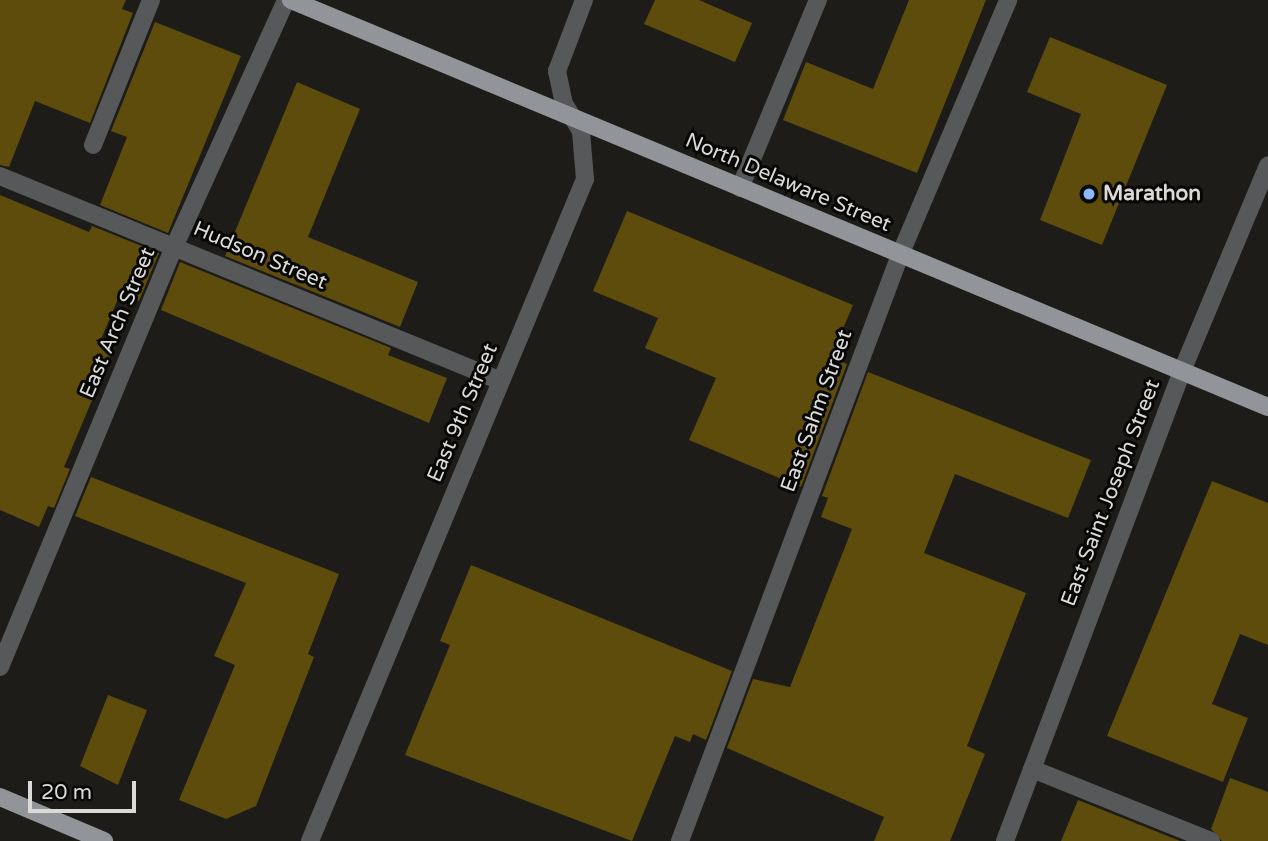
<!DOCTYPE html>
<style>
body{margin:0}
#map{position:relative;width:1268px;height:841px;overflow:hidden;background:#1d1c18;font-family:"Varela Round",sans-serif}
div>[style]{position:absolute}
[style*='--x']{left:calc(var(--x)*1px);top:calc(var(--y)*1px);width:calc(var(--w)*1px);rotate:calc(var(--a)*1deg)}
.building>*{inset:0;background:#5d4c0b}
.minor>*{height:18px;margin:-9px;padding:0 9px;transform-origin:9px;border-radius:9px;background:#56585a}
.major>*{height:18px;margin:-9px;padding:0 9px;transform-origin:9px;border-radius:9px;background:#919498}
.dots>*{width:19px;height:19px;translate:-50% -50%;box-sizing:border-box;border:4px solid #070705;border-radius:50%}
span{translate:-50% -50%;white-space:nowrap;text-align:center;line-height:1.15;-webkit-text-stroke:6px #070705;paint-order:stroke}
.street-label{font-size:21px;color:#dbdad8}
.poi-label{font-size:21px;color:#dbdad8;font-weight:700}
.left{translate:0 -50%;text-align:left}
.scale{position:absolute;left:28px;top:781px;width:108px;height:32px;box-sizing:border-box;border:4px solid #dbdad8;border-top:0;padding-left:9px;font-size:21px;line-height:24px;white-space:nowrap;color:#dbdad8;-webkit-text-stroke:5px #070705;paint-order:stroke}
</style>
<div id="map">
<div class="building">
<i style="clip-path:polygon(0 0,126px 0,122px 9px,133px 13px,90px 123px,35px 101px,9px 167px,0 165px)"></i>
<i style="clip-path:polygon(655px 0,699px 0,752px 23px,735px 62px,644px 24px)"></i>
<i style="clip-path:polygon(909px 0,986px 0,917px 173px,783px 120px,806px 62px,873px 89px)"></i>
<i style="clip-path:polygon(155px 22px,241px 56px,168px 233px,100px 205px,127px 137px,111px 131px)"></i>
<i style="clip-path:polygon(1050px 37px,1167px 85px,1102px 245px,1040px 220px,1081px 114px,1027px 92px)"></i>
<i style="clip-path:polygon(297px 82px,360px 109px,308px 237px,418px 282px,400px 327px,225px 256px)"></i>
<i style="clip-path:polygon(0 195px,89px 232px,92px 226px,159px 253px,139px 301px,120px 294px,99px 344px,113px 350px,64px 467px,70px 469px,54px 508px,48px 506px,39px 527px,0 510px)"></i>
<i style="clip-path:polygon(627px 211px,853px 305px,831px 357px,847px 364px,801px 487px,689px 440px,716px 378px,645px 348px,658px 318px,593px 291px)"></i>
<i style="clip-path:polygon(180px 262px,391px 348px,388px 355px,447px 378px,429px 423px,161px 310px)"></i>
<i style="clip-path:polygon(868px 372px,1091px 460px,1068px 518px,955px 474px,924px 553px,1026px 593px,967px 746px,985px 754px,950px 841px,874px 841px,884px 817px,727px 748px,753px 679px,790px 687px,852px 529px,821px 517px,828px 498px,822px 496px)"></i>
<i style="clip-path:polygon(91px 477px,339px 574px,308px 654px,314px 657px,256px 806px,226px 819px,179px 800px,235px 665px,214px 656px,246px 583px,75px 516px)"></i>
<i style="clip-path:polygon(1212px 481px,1268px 503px,1268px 645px,1240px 634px,1212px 704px,1248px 718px,1223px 782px,1107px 736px)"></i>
<i style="clip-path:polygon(471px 565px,732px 671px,706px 740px,693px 734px,690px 742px,675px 736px,632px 841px,405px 755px,450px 645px,440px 641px)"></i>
<i style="clip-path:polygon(108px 695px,147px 710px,118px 785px,80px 766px)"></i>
<i style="clip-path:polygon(1230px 778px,1268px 792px,1268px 841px,1222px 841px,1211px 829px)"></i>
<i style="clip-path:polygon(1078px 800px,1180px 841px,1061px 841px)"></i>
</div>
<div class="minor">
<i style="--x:93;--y:145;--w:156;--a:-68.2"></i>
<i style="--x:0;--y:176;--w:541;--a:22.25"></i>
<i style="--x:740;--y:188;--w:204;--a:-67.5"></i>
<i style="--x:0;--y:667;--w:457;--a:-67.5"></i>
<i style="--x:175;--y:245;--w:269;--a:-65.6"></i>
<i style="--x:1032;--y:769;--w:193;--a:21.9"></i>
<i style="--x:310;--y:841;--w:717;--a:-67.44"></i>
<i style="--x:585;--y:179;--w:48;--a:-94.8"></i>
<i style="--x:581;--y:131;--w:32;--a:-122"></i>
<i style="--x:564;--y:104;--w:34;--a:-102"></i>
<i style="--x:557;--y:71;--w:76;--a:-69.2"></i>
<i style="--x:680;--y:841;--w:626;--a:-69.42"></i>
<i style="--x:900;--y:255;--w:277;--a:-67"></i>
<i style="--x:1005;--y:841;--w:502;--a:-69.36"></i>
<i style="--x:1182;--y:371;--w:223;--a:-67.3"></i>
</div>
<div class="major">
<i style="--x:291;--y:0;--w:1058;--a:22.62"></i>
<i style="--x:0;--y:797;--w:113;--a:22.9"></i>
</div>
<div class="dots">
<i style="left:1089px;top:194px;background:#8db9fc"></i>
</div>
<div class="street-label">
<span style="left:788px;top:183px;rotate:23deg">North Delaware Street</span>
<span style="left:260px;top:256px;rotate:23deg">Hudson Street</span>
<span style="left:118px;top:323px;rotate:-67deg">East Arch Street</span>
<span style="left:817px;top:411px;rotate:-70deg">East Sahm Street</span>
<span style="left:463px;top:413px;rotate:-67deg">East 9th Street</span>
<span style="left:1111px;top:493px;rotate:-69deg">East Saint Joseph Street</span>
</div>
<div class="poi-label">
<span class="left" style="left:1103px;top:194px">Marathon</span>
</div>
<div class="scale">20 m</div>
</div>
